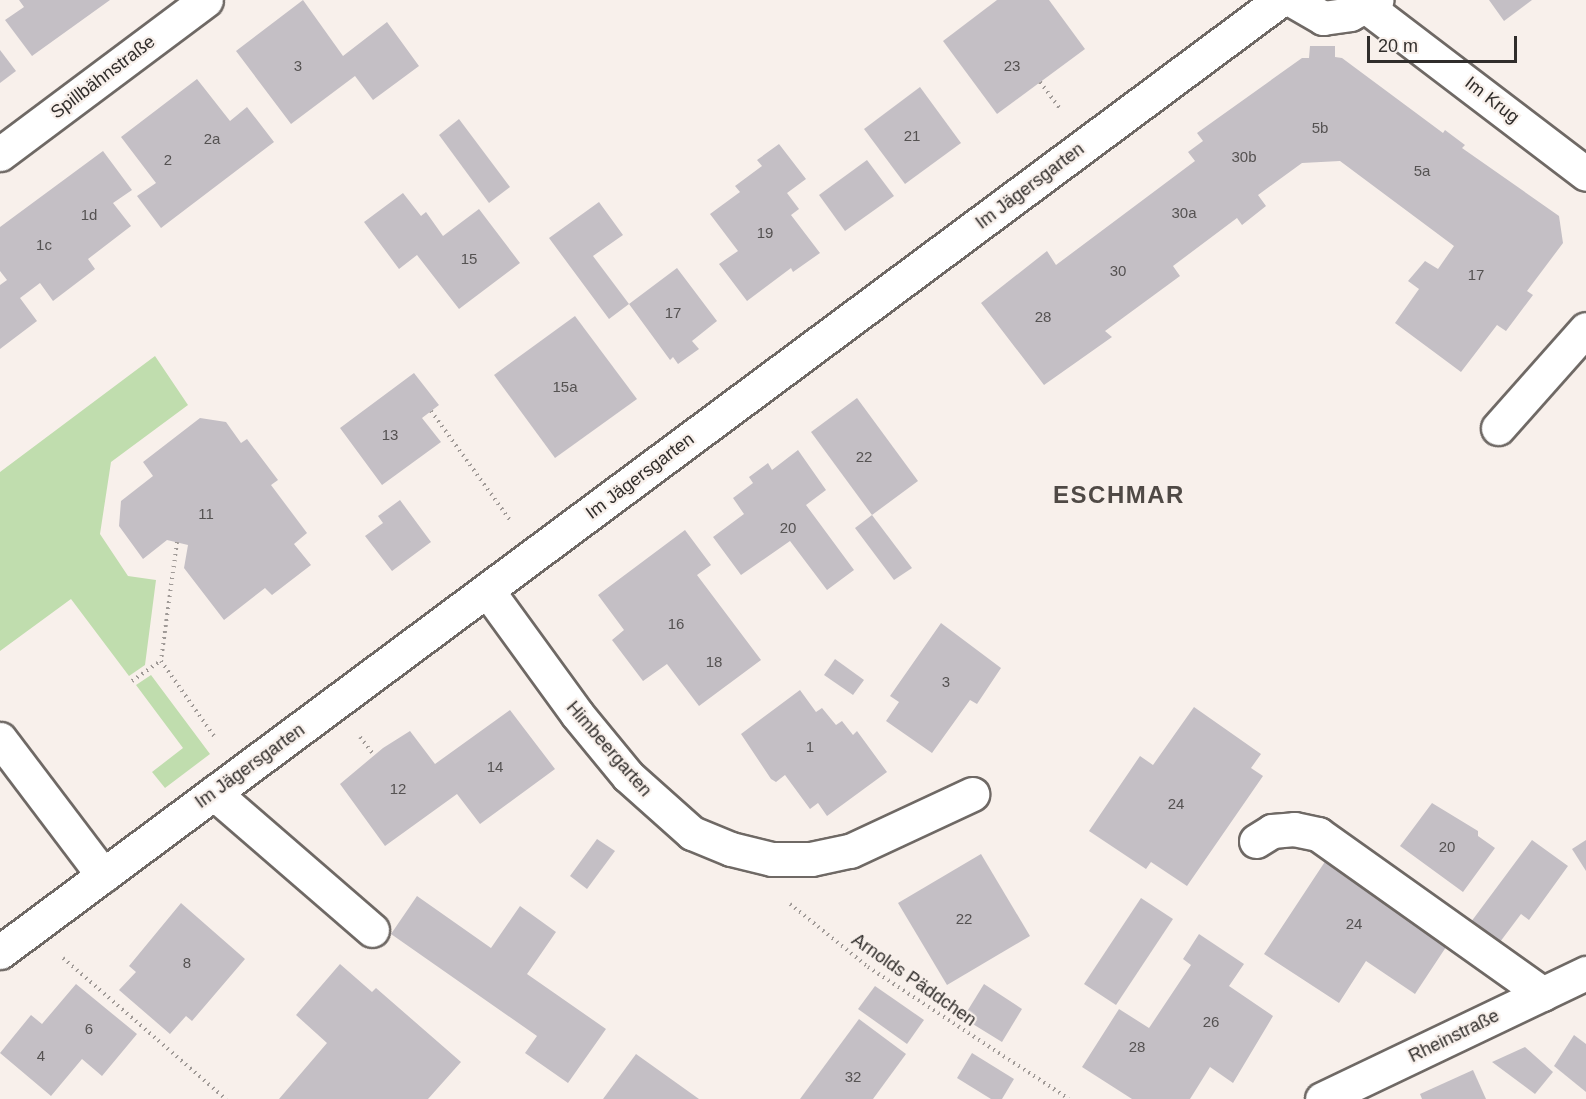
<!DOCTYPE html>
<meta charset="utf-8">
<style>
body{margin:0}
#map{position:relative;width:1586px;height:1099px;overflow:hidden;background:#f8f0eb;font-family:Helvetica,sans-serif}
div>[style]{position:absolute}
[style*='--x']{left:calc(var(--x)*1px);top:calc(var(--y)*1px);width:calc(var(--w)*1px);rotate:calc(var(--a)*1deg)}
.green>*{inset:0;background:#c0ddae}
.building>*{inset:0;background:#c4bfc5}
.path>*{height:4px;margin-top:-2px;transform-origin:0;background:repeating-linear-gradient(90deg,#a09a97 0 1.5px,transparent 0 6px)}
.roads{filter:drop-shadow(2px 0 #6f6965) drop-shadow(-2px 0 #6f6965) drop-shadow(0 2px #6f6965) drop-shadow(0 -2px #6f6965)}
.minor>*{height:33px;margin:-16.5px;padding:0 16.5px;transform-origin:16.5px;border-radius:16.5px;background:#fff}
span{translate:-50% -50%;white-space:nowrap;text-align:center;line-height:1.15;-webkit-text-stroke:4.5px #f8f0eb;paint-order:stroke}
.number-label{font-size:15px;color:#555252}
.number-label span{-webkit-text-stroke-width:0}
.street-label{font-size:18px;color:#302d2b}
.district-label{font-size:24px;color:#4f4945;font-weight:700;letter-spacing:1.5px}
.scale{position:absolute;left:1367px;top:36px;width:150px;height:27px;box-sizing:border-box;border:3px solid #302d2b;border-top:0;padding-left:8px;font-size:18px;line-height:21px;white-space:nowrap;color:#302d2b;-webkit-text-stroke:4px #f8f0eb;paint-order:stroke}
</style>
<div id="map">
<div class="green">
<i style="clip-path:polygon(155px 356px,188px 405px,111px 462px,100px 534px,128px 576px,156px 580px,145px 665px,129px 676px,71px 599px,0 651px,0 472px)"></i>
<i style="clip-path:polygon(151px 675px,210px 754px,165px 788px,152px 772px,183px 748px,136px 685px)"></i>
</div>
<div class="building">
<i style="clip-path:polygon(19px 0,110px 0,32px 56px,5px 20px,24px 7px)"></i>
<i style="clip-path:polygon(303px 0,343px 56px,387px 22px,419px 66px,373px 100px,355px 76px,291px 124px,236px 51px)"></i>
<i style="clip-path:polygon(997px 0,1049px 0,1085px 49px,997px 114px,943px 41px)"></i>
<i style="clip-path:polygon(1489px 0,1532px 0,1504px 21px)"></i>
<i style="clip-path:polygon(1310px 46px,1335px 46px,1335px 57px,1342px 58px,1443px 133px,1445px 130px,1465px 145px,1462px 148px,1559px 216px,1563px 243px,1527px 291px,1533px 295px,1506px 331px,1497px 325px,1461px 372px,1395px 323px,1419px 289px,1408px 281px,1425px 261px,1438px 269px,1454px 246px,1340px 161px,1302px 163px,1258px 195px,1266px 206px,1242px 225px,1237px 218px,1173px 266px,1180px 276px,1105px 331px,1112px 337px,1044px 385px,981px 303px,1047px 251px,1056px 265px,1195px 161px,1188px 152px,1203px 141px,1197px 133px,1302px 58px,1309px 58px)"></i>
<i style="clip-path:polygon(0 50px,16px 71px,0 83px)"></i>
<i style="clip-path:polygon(197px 79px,230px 121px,247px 107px,274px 142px,161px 228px,137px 196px,156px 183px,121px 137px)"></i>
<i style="clip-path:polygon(920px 87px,961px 143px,905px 184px,864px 129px)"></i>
<i style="clip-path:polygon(459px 119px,510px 187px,489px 203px,439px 135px)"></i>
<i style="clip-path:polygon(779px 144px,806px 179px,787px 193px,799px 209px,791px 215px,820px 253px,793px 272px,791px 268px,747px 301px,719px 264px,738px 251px,710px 214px,740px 192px,735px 186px,762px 166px,757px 160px)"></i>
<i style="clip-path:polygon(103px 151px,132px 190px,113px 203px,131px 226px,88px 259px,95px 269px,53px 301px,40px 283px,20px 298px,37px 321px,0 349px,0 285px,7px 280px,0 271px,0 227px)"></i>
<i style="clip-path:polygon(867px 160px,894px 196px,845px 231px,819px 195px)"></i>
<i style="clip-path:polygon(403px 193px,421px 216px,426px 212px,443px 236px,479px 209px,520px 263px,459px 309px,417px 255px,399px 269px,364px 222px)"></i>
<i style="clip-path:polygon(599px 202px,623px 235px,593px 256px,629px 304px,609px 319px,549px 238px)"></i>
<i style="clip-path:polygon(677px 268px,717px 321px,692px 341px,699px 349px,678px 364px,673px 357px,670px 360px,629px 304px)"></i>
<i style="clip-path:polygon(575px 316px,637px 399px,555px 458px,494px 375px)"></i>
<i style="clip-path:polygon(414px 373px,439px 405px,422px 418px,441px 442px,382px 485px,340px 428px)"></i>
<i style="clip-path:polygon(857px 398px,918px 481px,872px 515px,811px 432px)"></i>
<i style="clip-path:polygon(200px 418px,226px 422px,241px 443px,247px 439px,278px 480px,271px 485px,307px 533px,294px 544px,311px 565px,272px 595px,265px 588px,224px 620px,184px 568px,188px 545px,167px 540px,143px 559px,119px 526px,121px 501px,153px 476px,143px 462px)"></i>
<i style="clip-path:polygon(798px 450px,826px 490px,806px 505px,854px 570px,827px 590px,790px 541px,741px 575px,713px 537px,744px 514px,733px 498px,753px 483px,749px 477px,768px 463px,772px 470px)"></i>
<i style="clip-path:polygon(400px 500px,431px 542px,392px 571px,365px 536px,383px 523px,378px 516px)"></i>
<i style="clip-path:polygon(872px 515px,912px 568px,894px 580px,855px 528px)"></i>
<i style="clip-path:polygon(685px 530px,711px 565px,697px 575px,761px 660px,699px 706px,667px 664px,643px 681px,612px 640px,624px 630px,598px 595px)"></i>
<i style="clip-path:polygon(941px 623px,1001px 668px,977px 704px,970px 700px,932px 753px,886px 721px,899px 702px,890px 696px)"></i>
<i style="clip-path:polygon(835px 659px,864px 680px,853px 695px,824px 675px)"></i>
<i style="clip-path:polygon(800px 690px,816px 712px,822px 708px,836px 725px,842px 721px,853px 735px,857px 731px,887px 772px,827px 816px,818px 803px,810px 809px,785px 775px,776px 782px,771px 779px,741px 734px)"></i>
<i style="clip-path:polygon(1194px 707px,1261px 754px,1251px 768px,1263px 776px,1187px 886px,1151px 862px,1146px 869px,1089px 831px,1140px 756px,1153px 765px)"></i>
<i style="clip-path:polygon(510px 710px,555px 769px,480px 824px,457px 794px,385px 846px,340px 784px,383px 748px,410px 731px,435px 764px)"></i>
<i style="clip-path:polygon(1432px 803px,1478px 831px,1478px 836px,1495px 848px,1463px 892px,1400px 846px)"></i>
<i style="clip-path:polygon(597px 839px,615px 851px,587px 889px,570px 876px)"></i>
<i style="clip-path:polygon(1532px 840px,1568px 866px,1529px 920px,1521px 914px,1497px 946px,1468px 926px)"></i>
<i style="clip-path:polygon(1586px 840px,1586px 871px,1572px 849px)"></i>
<i style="clip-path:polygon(981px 854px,1030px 936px,947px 985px,898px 903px)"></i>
<i style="clip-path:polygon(1330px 854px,1450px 941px,1415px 994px,1366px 961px,1339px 1003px,1264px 954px)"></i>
<i style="clip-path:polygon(417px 896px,491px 948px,520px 906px,556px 932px,527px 974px,606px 1029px,568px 1083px,525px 1053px,537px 1036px,391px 934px)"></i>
<i style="clip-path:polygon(1141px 898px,1173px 919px,1116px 1005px,1084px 984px)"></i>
<i style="clip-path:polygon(181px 903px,245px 959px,192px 1021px,186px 1016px,170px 1034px,119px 990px,136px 972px,129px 966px)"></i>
<i style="clip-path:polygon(1199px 934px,1244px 964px,1229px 986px,1273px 1016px,1233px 1083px,1210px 1067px,1190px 1099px,1132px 1099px,1082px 1067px,1119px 1009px,1149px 1028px,1191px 965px,1183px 959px)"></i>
<i style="clip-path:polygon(340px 964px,372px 992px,376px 988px,461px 1062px,428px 1099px,279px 1099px,327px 1043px,296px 1015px)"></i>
<i style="clip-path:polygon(76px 984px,137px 1034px,102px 1076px,82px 1059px,51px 1096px,0 1053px,31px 1015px,42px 1024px)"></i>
<i style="clip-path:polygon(984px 984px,1022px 1009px,1002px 1042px,963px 1018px)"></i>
<i style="clip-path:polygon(875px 986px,924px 1020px,907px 1044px,858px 1009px)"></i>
<i style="clip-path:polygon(859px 1019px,906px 1054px,873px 1099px,800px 1099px)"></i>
<i style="clip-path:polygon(1574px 1035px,1586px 1044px,1586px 1092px,1554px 1066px)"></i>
<i style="clip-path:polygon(1525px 1047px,1553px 1072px,1535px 1094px,1492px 1062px)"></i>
<i style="clip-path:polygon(972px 1053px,1014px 1079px,1002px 1099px,991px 1099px,957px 1078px)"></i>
<i style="clip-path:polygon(636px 1054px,699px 1099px,603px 1099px)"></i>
<i style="clip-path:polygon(1473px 1070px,1486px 1099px,1422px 1099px,1420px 1094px)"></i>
</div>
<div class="path">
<i style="--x:1040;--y:82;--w:35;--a:53"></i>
<i style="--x:431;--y:411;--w:135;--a:54.1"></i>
<i style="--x:177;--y:542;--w:120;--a:97.7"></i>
<i style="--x:161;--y:661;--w:95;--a:54.8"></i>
<i style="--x:132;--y:681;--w:35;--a:-35"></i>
<i style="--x:360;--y:737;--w:23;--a:52"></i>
<i style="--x:790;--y:904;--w:100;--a:38.9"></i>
<i style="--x:868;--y:967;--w:240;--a:33.3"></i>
<i style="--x:63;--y:958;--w:216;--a:40.9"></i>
</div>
<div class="roads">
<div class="minor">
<i style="--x:1292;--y:0;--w:36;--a:30"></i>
<i style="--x:1323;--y:18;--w:27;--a:-8"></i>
<i style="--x:1350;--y:14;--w:30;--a:-28"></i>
<i style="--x:1367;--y:7;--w:275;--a:37.3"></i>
<i style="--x:0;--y:154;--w:257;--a:-36.8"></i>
<i style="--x:1498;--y:428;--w:132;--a:-48.4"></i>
<i style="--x:487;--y:590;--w:153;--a:54"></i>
<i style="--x:577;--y:714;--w:80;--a:50.6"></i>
<i style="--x:628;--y:776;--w:86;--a:41.7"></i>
<i style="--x:692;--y:833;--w:42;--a:22.3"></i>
<i style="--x:731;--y:849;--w:42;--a:13.7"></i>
<i style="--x:772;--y:859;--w:39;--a:0"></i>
<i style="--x:811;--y:859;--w:40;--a:-12"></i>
<i style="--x:850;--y:851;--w:135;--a:-25"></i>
<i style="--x:0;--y:739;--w:171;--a:52.9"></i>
<i style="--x:214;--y:793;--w:209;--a:40.9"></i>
<i style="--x:1256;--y:841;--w:19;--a:-32"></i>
<i style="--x:1272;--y:831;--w:22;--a:-5"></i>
<i style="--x:1294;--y:829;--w:25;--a:12"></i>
<i style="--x:1318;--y:834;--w:276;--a:35.4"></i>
<i style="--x:0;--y:952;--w:1595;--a:-36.64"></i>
<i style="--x:1322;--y:1099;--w:293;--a:-25.5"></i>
</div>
</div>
<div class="number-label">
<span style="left:298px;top:66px">3</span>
<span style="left:1012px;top:66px">23</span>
<span style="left:1320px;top:128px">5b</span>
<span style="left:912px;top:136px">21</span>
<span style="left:212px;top:139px">2a</span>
<span style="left:1244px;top:157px">30b</span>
<span style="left:168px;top:160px">2</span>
<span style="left:1422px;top:171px">5a</span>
<span style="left:1184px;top:213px">30a</span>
<span style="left:89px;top:215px">1d</span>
<span style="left:765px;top:233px">19</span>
<span style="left:44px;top:245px">1c</span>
<span style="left:469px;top:259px">15</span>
<span style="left:1118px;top:271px">30</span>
<span style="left:1476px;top:275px">17</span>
<span style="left:673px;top:313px">17</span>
<span style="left:1043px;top:317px">28</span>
<span style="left:565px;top:387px">15a</span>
<span style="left:390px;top:435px">13</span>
<span style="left:864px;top:457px">22</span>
<span style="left:206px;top:514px">11</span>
<span style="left:788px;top:528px">20</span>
<span style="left:676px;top:624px">16</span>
<span style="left:714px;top:662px">18</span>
<span style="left:946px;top:682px">3</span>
<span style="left:810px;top:747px">1</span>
<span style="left:495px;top:767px">14</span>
<span style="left:398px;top:789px">12</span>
<span style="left:1176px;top:804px">24</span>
<span style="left:1447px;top:847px">20</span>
<span style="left:964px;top:919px">22</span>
<span style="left:1354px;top:924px">24</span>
<span style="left:187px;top:963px">8</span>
<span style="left:1211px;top:1022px">26</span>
<span style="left:89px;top:1029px">6</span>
<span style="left:1137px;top:1047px">28</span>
<span style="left:41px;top:1056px">4</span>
<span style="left:853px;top:1077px">32</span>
</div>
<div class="street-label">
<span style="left:103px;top:77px;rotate:-37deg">Spillbähnstraße</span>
<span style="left:1492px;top:100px;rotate:38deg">Im Krug</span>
<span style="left:1030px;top:186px;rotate:-37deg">Im Jägersgarten</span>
<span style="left:640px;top:476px;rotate:-37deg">Im Jägersgarten</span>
<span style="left:609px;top:749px;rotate:49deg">Himbeergarten</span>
<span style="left:250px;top:766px;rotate:-36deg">Im Jägersgarten</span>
<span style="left:914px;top:980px;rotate:35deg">Arnolds Päddchen</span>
<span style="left:1454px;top:1036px;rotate:-26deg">Rheinstraße</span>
</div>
<div class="district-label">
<span style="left:1119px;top:495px">ESCHMAR</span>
</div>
<div class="scale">20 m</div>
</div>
